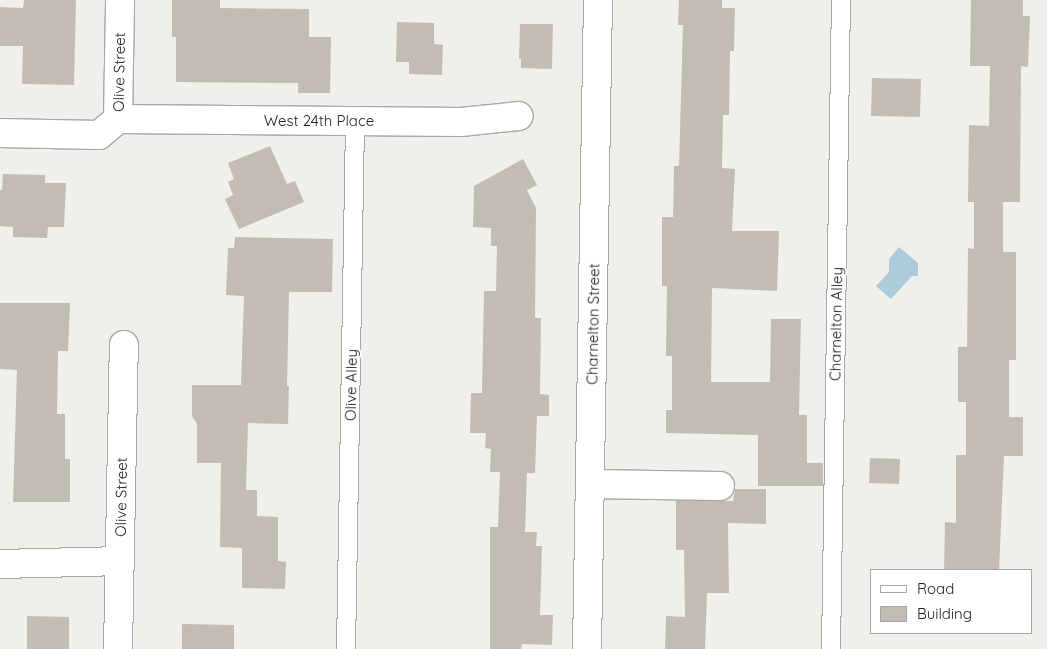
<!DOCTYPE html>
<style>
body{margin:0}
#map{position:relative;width:1047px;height:649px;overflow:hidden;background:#f1efe9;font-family:Quicksand,sans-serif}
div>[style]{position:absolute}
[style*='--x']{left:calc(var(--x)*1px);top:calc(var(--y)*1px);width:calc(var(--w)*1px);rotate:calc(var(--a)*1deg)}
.water>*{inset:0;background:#acccdc}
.building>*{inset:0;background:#c2bcb5}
.roads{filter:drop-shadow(1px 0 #a8a8a8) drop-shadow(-1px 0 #a8a8a8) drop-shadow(0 1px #a8a8a8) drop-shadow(0 -1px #a8a8a8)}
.service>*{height:18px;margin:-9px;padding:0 9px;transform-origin:9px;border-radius:9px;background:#fff}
.minor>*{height:28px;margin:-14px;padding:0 14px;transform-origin:14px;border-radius:14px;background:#fff}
span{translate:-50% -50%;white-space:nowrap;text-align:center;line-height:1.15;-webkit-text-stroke:4px #fff;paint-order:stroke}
.street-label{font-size:15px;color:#212121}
.legend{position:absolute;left:870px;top:569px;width:162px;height:65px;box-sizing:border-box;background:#fff;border:1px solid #a6a6a6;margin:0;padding:6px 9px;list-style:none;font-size:15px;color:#212121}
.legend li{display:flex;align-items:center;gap:10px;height:25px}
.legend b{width:25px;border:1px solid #a6a6a6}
</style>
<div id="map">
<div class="water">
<i style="clip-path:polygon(899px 247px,918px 263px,918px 276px,912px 276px,891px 299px,876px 286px,889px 272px,889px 259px)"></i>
</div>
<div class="building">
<i style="clip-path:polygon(24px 0,76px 0,74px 85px,22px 84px,23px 46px,0 46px,0 7px,23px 8px)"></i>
<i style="clip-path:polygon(172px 0,220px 0,220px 8px,309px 9px,309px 37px,331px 37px,330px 93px,298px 93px,298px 83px,176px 82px,176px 37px,172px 37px)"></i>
<i style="clip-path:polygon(679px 0,722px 0,722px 8px,735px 8px,734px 51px,730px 51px,729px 115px,723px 115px,722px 168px,735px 169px,732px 231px,779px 231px,777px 291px,712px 288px,711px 382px,770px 382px,771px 319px,801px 319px,799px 415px,807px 415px,807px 463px,823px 463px,823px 486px,758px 486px,758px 435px,666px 433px,666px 410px,672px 410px,672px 356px,666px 356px,667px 286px,662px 286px,662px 217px,673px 217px,674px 166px,679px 166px,683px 25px,678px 25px)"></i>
<i style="clip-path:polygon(971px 0,1023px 0,1023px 16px,1030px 16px,1028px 67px,1021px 66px,1020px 202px,1003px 202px,1003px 252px,1016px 252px,1016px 360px,1009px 360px,1009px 417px,1023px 417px,1023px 456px,1004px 456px,999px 570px,944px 570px,945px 522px,956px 523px,956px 455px,966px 455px,966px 402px,958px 402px,958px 347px,967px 347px,968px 248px,974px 249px,974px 202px,968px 202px,969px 125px,989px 126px,990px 66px,970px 66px)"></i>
<i style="clip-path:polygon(397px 22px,434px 23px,434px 44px,443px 45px,442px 75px,409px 74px,409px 62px,396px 62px)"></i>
<i style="clip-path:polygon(520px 24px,553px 24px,552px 69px,521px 68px,521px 59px,519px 59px)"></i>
<i style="clip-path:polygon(872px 78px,921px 79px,920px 117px,871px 116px)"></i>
<i style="clip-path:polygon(270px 146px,287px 184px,295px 181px,304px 202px,239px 229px,225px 199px,233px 195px,228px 182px,234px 179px,228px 163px)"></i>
<i style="clip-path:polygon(523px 159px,537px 185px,527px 190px,536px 208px,535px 318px,541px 318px,540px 394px,549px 395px,549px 416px,537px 416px,535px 473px,527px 473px,525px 532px,537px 532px,536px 546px,542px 546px,540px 615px,553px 615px,552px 645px,522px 644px,521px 649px,490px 649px,490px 527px,498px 527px,500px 472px,490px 472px,491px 449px,485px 448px,486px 433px,470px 433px,471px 393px,482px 393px,484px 291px,496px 291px,497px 246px,491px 246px,491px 228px,473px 227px,474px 186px)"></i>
<i style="clip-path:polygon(3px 174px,45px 175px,45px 183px,66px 183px,64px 227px,48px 227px,47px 238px,13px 237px,13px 227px,0 226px,0 190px,2px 190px)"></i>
<i style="clip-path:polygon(235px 237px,333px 239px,332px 292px,289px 292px,287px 386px,289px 386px,288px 424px,248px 423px,246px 490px,257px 490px,257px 516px,278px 517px,278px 561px,286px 562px,285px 589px,242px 588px,242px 548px,220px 547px,221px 463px,197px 463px,197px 424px,192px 416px,192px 385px,241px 385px,244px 296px,226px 295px,228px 248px,234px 248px)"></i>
<i style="clip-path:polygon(0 303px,70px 303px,68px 351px,58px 351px,57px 414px,65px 414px,65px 459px,70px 459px,70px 502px,13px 502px,17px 370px,0 369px)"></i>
<i style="clip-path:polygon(870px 458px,900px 459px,899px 484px,869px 483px)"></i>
<i style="clip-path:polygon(735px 489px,766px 489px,766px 524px,728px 523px,729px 593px,707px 593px,705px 649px,665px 649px,666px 616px,685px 617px,684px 550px,676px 550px,676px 501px,733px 501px)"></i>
<i style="clip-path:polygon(27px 616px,69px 617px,69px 649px,27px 649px)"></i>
<i style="clip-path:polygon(182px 624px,234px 625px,234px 649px,182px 649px)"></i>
</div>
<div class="roads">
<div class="service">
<i style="--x:346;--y:649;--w:528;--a:-89.02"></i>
<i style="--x:831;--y:649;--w:649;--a:-89.12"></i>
</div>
<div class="minor">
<i style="--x:118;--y:119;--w:343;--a:0.5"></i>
<i style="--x:461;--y:122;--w:58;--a:-5.9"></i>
<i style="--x:0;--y:133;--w:99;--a:1.2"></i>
<i style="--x:99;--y:135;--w:25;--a:-40"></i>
<i style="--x:118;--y:119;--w:119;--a:-89"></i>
<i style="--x:590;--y:484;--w:130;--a:0.9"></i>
<i style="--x:0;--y:564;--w:119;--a:-1.4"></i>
<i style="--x:118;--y:649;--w:304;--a:-88.9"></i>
<i style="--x:587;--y:649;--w:649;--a:-89.03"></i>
</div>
</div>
<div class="street-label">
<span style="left:119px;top:72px;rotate:-89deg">Olive Street</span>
<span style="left:319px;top:121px">West 24th Place</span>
<span style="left:593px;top:324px;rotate:-89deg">Charnelton Street</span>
<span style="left:836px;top:324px;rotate:-89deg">Charnelton Alley</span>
<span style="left:351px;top:385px;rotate:-89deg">Olive Alley</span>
<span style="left:121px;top:497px;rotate:-89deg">Olive Street</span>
</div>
<ul class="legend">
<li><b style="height:6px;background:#fff"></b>Road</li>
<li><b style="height:14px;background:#c2bcb5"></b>Building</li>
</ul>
</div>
